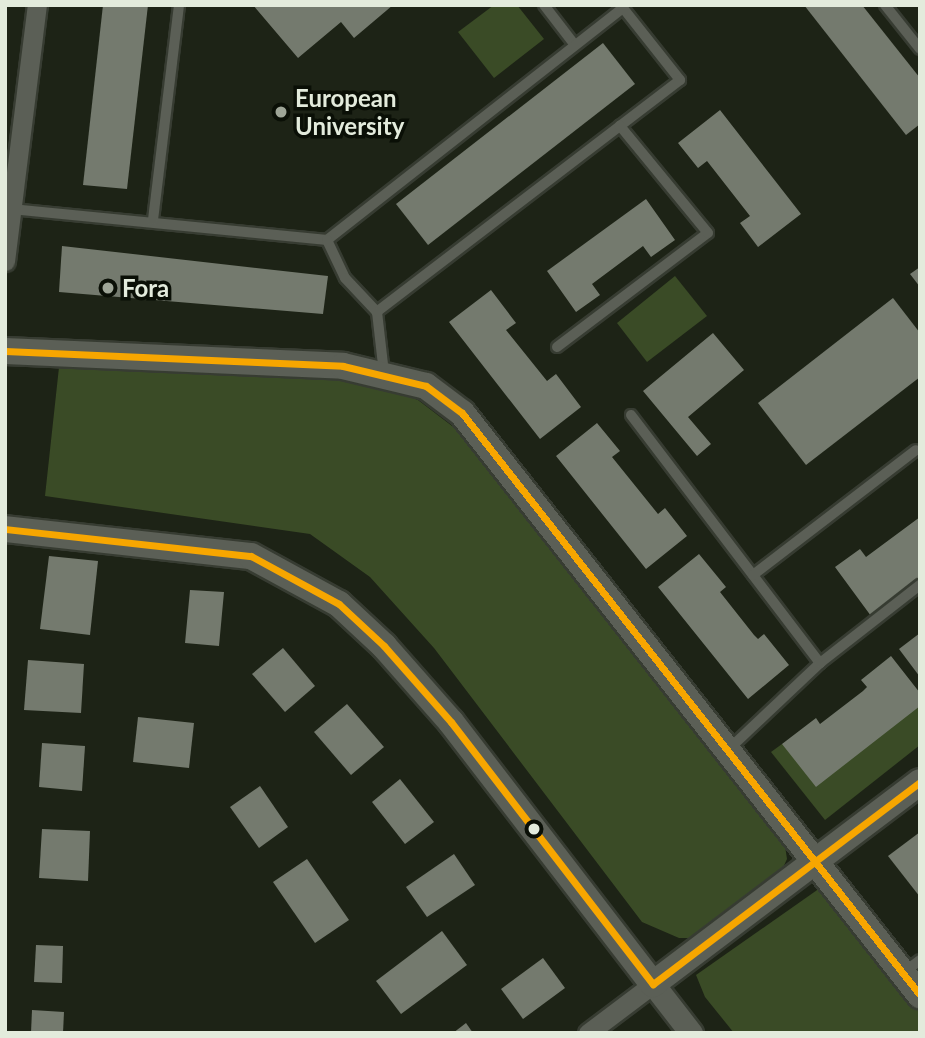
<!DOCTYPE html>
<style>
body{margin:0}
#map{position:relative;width:925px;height:1038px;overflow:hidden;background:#1d2316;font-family:Lato,sans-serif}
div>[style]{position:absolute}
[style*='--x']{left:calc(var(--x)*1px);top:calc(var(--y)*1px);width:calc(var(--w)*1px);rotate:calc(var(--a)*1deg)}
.green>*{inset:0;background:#3a4b26}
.building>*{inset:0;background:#747a6e}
.roads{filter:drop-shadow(2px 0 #373c32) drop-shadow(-2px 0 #373c32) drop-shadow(0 2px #373c32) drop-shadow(0 -2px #373c32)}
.service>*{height:10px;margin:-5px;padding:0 5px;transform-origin:5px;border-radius:5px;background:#5b5f56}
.minor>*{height:19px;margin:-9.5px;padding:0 9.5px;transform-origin:9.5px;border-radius:9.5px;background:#5b5f56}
.tertiary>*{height:23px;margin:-11.5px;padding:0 11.5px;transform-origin:11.5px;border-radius:11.5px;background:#5b5f56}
.secondary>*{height:26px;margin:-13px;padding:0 13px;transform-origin:13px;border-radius:13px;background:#5b5f56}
.bus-1>*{height:7px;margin:-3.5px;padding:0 3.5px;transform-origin:3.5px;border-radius:3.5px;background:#f7a600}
.dots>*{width:19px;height:19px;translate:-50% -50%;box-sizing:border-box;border:4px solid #0a0f06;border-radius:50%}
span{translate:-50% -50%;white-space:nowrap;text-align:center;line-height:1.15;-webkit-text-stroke:7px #0a0f06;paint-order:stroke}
.poi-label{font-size:24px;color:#e3ebdc;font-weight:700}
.left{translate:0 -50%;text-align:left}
.frame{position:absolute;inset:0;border:7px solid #e3ebdc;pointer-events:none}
</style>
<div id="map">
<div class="green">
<i style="clip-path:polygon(494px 5px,517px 5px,544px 39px,494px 78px,458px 32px)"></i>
<i style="clip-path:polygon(675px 276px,707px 316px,647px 362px,617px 323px)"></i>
<i style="clip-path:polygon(60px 358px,367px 380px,418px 400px,473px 442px,784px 839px,787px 859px,781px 872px,695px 938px,679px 938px,642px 922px,434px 648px,370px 577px,310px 534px,45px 496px)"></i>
<i style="clip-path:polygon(920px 706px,920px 745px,825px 820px,771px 752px,782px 744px)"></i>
<i style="clip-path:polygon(820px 888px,835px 898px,920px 1009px,920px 1033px,734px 1033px,705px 997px,696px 975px)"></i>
</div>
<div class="building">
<i style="clip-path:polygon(103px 5px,148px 5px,127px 189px,83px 185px)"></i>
<i style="clip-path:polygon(253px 5px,393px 5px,354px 38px,341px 22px,298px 58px)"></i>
<i style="clip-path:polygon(804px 5px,862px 5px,920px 78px,920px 124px,906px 135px)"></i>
<i style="clip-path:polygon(603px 43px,635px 84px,428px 245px,396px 204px)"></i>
<i style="clip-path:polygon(720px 110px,801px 214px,758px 247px,740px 223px,750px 216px,707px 161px,698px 168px,678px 143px)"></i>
<i style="clip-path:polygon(646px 199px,675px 240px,651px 257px,643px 246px,592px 284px,600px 295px,576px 312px,547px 271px)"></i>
<i style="clip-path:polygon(62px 246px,328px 276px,323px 314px,59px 292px)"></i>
<i style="clip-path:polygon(920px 267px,920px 287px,910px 274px)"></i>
<i style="clip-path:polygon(491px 290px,516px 323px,506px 330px,547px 381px,556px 374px,581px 407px,540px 439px,449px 322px)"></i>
<i style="clip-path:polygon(893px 298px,920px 333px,920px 377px,806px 465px,758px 403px)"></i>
<i style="clip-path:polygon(713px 333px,744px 370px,688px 417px,711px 444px,697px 456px,643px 391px)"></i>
<i style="clip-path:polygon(597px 423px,620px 451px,612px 457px,658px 514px,665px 508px,687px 536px,646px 569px,556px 456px)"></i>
<i style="clip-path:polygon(920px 517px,920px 579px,871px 616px,835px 567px,860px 549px,866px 557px)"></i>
<i style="clip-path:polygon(699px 554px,726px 587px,720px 592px,754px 635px,758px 639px,764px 634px,789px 665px,748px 699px,658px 587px)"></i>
<i style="clip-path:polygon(49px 556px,98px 561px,90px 635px,40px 629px)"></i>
<i style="clip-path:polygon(190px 590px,224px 592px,219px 646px,185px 643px)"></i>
<i style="clip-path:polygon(920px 633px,920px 677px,899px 649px)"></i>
<i style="clip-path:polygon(283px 648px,315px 686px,285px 712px,252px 674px)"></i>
<i style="clip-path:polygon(891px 656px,920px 693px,920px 706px,816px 787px,782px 744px,816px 718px,820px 724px,863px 691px,867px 687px,861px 680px)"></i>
<i style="clip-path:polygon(28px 660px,84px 664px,81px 713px,24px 710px)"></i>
<i style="clip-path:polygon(347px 704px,384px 747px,351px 775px,314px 732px)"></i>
<i style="clip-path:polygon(138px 717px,194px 723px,189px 768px,133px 762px)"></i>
<i style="clip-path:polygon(42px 743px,85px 746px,82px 791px,39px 787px)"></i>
<i style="clip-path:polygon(400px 779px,434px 822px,405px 844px,372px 802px)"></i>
<i style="clip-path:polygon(260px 786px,288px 827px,259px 848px,230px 807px)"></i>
<i style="clip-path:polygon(42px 829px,90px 831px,88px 881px,39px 878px)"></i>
<i style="clip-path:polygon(920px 832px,920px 897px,888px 856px)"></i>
<i style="clip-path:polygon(454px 854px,475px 885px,427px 917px,406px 887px)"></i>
<i style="clip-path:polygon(307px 859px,349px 920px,315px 943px,273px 882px)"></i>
<i style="clip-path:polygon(442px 931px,467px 965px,401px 1014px,376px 981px)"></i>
<i style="clip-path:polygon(36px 945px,63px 946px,62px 983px,34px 982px)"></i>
<i style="clip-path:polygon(543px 958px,565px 988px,523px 1019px,501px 989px)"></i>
<i style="clip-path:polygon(32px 1010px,64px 1012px,63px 1033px,31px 1033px)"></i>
<i style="clip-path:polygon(466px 1023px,473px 1033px,453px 1033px)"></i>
</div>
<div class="roads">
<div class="service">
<i style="--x:544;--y:5;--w:49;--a:52.4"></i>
<i style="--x:885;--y:5;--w:56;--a:51.5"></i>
<i style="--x:11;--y:209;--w:318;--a:5.6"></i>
<i style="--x:327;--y:240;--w:376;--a:-38.1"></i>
<i style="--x:623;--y:8;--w:92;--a:51.6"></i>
<i style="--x:680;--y:80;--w:382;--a:142.6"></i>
<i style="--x:153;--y:220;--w:217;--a:-83.1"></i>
<i style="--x:327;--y:240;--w:42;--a:64.7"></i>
<i style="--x:345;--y:278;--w:47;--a:46.7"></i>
<i style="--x:377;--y:312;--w:61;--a:83.5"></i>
<i style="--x:557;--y:347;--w:189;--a:-37.1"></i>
<i style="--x:708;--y:233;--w:139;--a:-129.4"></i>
<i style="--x:631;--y:415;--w:312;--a:52.7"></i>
<i style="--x:753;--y:575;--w:205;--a:-37.5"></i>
<i style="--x:728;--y:750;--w:127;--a:-43.4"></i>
<i style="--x:820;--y:663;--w:127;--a:-38"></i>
<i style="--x:903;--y:973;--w:21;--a:-37"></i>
</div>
<div class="minor">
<i style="--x:5;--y:261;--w:258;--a:-82.9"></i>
<i style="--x:588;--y:1033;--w:81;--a:-37"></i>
</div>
<div class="tertiary">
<i style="--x:653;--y:984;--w:62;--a:52.2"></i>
</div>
<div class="secondary">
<i style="--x:5;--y:351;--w:338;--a:2.5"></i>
<i style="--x:343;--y:366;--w:85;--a:13.5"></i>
<i style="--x:426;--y:386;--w:45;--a:36.9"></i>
<i style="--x:462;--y:413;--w:741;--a:51.8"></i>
<i style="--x:5;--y:529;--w:247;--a:6.3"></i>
<i style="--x:251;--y:556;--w:100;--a:28.6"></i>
<i style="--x:339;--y:604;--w:62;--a:43"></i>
<i style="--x:384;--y:646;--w:101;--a:48.6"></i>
<i style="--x:451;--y:722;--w:331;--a:52.4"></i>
<i style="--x:653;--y:984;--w:335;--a:-37.1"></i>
</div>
</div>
<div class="bus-1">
<i style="--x:5;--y:351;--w:338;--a:2.5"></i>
<i style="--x:343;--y:366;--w:85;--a:13.5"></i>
<i style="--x:426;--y:386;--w:45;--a:36.9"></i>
<i style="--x:462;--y:413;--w:741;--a:51.8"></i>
<i style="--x:5;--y:529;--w:247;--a:6.3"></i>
<i style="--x:251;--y:556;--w:100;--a:28.6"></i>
<i style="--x:339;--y:604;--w:62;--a:43"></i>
<i style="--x:384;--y:646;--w:101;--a:48.6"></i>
<i style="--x:451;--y:722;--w:331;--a:52.4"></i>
<i style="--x:653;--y:984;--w:335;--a:-37.1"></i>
</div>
<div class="dots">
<i style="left:281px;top:112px;background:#9ea597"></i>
<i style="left:108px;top:288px;background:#9ea597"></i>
<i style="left:534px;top:829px;background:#e3ebdc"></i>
</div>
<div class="poi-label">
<span class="left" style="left:295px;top:112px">European<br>University</span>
<span class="left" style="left:122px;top:288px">Fora</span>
</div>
<div class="frame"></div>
</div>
